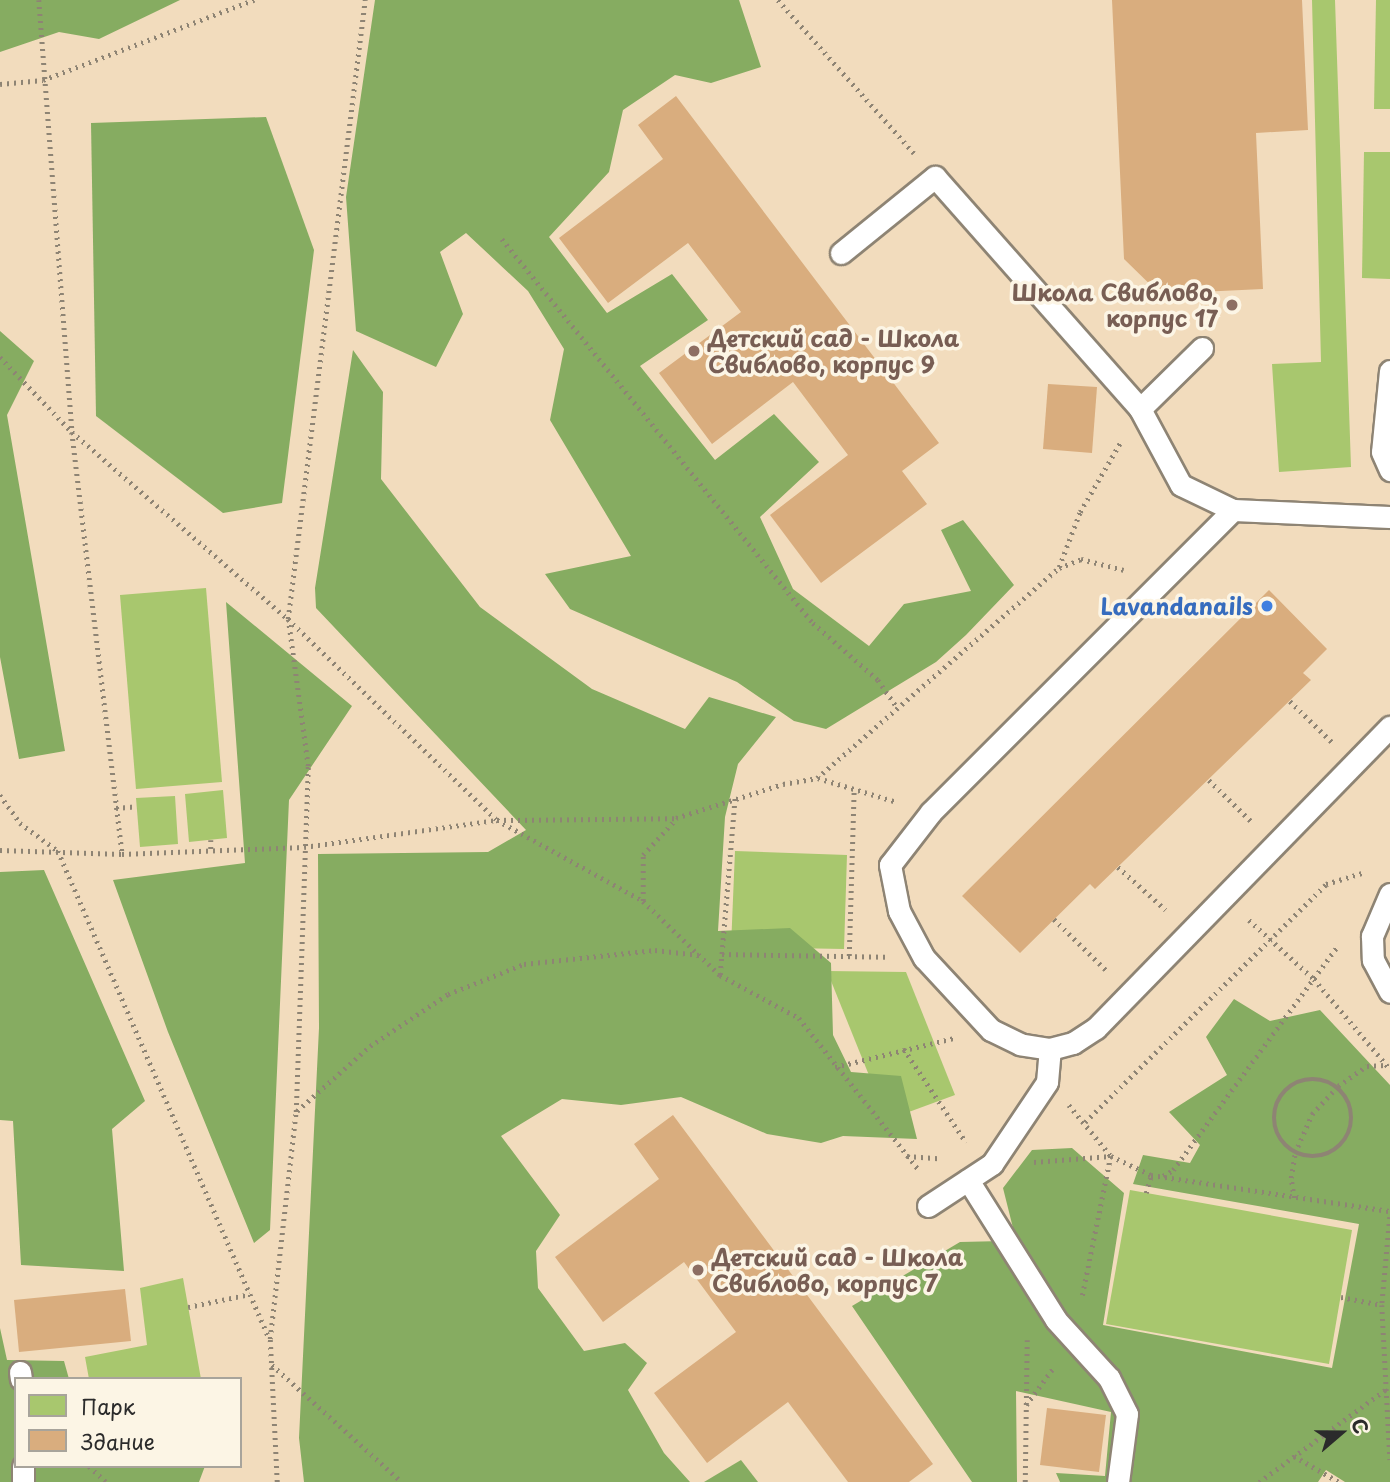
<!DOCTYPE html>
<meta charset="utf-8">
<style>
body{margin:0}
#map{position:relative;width:1390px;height:1482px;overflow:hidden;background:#f2dcbd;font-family:"Playpen Sans",sans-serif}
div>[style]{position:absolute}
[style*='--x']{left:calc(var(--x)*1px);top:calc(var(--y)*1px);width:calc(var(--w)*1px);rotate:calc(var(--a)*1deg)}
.green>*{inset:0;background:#a8c76e}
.forest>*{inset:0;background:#86ac61}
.building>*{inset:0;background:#d9ad7e}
.path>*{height:4.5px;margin-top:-2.25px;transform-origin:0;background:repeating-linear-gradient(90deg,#8e8474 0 2px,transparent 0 7px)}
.path>.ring{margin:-2.25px;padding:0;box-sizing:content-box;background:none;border:4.5px solid #8e8474;border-radius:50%}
.roads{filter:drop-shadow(2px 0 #8e8474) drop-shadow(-2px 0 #8e8474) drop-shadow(0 2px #8e8474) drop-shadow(0 -2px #8e8474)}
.service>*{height:21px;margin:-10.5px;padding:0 10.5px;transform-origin:10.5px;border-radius:10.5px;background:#fff}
.dots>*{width:19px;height:19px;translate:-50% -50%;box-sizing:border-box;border:4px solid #fcf5e5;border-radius:50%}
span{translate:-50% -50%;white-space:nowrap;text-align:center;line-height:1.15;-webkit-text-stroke:7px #fcf5e5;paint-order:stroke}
.education-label{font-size:23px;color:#785e54;font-weight:700}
.right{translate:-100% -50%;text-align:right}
.left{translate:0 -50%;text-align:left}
.shop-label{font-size:23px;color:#366cbe;font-weight:700}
.legend{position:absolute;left:14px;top:1377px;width:228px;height:91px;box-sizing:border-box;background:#fcf5e5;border:2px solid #a8a49b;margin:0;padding:9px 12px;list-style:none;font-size:21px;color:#2b2b2b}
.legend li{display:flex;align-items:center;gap:14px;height:35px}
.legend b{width:35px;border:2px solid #a8a49b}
.north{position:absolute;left:1306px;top:1398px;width:70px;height:70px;-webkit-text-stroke:5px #fcf5e5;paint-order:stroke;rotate:70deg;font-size:19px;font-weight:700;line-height:28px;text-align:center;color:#2b2b2b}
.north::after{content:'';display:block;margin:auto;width:24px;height:32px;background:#2b2b2b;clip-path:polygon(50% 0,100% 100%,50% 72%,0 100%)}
</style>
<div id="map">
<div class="green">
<i style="clip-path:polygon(1312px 0,1335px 0,1351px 467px,1279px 472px,1272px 364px,1321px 362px)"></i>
<i style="clip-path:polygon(1376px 0,1390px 0,1390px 109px,1374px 109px)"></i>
<i style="clip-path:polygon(1364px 152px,1390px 152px,1390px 279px,1362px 278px)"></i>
<i style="clip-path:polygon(206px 588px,222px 782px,136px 789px,120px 595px)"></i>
<i style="clip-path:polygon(223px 790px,227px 838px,189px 842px,185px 794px)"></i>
<i style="clip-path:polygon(175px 796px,178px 844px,140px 847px,136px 798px)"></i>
<i style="clip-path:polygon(735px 851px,847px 855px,844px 949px,731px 947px)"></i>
<i style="clip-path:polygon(827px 971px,906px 972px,955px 1095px,887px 1120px)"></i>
<i style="clip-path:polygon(1130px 1190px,1352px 1230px,1329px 1364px,1106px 1324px)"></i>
<i style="clip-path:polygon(183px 1278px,201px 1379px,89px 1379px,85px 1357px,147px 1345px,140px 1288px)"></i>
</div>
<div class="forest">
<i style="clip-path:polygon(0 0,180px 0,99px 39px,59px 32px,0 52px)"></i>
<i style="clip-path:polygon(375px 0,739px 0,761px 67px,711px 83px,675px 75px,623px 110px,609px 172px,549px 237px,607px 313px,672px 274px,708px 320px,640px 366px,715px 460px,774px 414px,819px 462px,760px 517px,793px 589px,869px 646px,904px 604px,971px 591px,941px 530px,963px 520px,1014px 585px,966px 635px,936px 662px,826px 729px,794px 721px,737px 682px,570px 609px,545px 574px,631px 556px,550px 420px,564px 349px,528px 291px,466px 233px,440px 252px,463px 314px,436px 367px,356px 331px,346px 197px)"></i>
<i style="clip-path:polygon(266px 117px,314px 250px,282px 503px,223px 513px,96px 416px,91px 123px)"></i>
<i style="clip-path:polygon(0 331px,34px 361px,7px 415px,65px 751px,19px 759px,0 657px)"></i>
<i style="clip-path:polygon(353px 350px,383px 392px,381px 479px,480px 607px,592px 689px,685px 729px,709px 697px,776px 717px,738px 764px,725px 817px,718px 931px,790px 928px,831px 963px,833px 1035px,851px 1072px,901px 1076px,917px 1139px,843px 1136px,821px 1143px,767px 1134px,681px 1097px,621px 1105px,562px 1099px,501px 1136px,560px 1215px,536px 1251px,538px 1288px,584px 1351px,625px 1343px,647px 1363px,628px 1390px,664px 1453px,690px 1482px,304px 1482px,299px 1438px,319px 1028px,318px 854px,488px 852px,526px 830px,316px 608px,315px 588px)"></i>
<i style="clip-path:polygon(226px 602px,352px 706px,289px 800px,270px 1230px,254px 1243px,168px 1032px,113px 880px,245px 863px)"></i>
<i style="clip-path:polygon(44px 870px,145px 1101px,112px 1129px,124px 1271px,21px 1265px,13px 1121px,0 1120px,0 872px)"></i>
<i style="clip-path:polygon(1234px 999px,1270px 1021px,1320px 1010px,1390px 1085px,1390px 1482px,1345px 1482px,1326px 1470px,1318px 1482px,1060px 1482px,1056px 1473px,1105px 1476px,1111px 1412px,1016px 1391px,1017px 1482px,972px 1482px,852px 1306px,960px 1242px,1003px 1241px,1014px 1232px,1003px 1188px,1032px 1150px,1072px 1148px,1124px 1193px,1103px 1325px,1332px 1368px,1359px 1224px,1133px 1184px,1143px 1155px,1190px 1163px,1200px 1145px,1169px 1112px,1227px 1075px,1206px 1037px)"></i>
<i style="clip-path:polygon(0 1328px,7px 1360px,64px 1361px,69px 1379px,16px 1379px,16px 1466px,205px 1466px,199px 1482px,0 1482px)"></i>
<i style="clip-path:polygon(741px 1460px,758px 1482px,704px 1482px)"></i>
</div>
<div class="building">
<i style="clip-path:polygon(1112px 0,1302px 0,1308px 130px,1256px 133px,1263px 289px,1178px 293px,1166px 300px,1124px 259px)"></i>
<i style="clip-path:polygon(676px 96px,939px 443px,902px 471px,927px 504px,821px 583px,770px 515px,848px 455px,793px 382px,712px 444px,659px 373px,741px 312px,688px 243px,608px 303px,559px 238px,663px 159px,638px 125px)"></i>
<i style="clip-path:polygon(1048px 384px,1097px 387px,1092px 453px,1043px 449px)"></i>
<i style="clip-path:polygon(1269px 590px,1327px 649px,1303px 673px,1311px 680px,1095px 889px,1090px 884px,1020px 953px,962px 896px)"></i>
<i style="clip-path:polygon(673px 1115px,933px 1464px,909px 1482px,848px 1482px,788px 1402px,707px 1463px,654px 1393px,736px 1332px,684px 1262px,603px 1322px,555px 1257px,659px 1179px,634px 1144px)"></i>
<i style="clip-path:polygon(125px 1289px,131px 1341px,19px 1352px,14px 1300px)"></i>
<i style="clip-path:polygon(1047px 1408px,1106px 1415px,1099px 1472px,1040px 1465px)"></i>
</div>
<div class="path">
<i style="--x:39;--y:0;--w:433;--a:85.6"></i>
<i style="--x:72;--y:432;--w:425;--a:83.2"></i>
<i style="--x:778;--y:0;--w:205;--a:48.4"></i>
<i style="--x:0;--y:84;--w:43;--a:-5.3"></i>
<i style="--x:43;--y:80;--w:226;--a:-20.8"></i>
<i style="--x:502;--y:239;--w:494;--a:51"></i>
<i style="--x:813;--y:623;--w:86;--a:41.2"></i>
<i style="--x:878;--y:680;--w:32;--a:55"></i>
<i style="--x:0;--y:357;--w:104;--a:46.2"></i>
<i style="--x:72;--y:432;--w:286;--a:40.9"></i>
<i style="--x:288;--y:619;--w:290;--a:43.9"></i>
<i style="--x:497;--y:820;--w:167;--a:29"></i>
<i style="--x:643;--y:901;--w:107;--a:43.9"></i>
<i style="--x:720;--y:975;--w:90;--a:28.6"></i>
<i style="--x:799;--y:1018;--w:195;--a:51.7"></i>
<i style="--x:1059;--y:567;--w:59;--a:-69.1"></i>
<i style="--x:1080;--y:512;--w:80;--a:-59.9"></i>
<i style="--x:1290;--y:701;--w:59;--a:44.3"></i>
<i style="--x:818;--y:778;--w:83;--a:16.9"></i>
<i style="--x:1209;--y:780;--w:59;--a:44.3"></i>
<i style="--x:0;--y:795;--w:34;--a:54"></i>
<i style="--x:20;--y:823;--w:47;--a:36.4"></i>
<i style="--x:58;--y:851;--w:531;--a:66.57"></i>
<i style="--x:116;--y:808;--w:21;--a:-5"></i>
<i style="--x:211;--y:840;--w:11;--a:90"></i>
<i style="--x:0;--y:850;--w:122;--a:1.9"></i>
<i style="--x:122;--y:854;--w:182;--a:-2.2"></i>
<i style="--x:304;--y:847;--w:195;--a:-8"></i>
<i style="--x:497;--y:820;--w:179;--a:-0.6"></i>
<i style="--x:676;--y:818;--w:112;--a:-17.6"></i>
<i style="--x:783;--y:784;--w:35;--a:-10"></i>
<i style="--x:817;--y:778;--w:320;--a:-41"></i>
<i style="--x:1059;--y:568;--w:24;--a:-22"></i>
<i style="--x:1081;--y:559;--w:44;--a:14.3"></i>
<i style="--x:1118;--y:867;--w:64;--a:41.9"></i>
<i style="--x:643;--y:901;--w:46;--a:-90"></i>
<i style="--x:643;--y:855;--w:49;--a:-47.5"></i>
<i style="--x:1054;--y:919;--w:73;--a:44.4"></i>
<i style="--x:1249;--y:920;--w:88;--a:42.2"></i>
<i style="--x:1314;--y:979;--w:118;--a:49.8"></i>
<i style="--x:722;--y:954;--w:164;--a:1"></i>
<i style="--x:849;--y:956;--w:167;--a:-88.3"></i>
<i style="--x:720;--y:975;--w:178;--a:-85.2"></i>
<i style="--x:904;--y:1049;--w:112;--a:56.3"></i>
<i style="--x:835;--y:1067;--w:122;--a:-13.7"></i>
<i class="ring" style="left:1274px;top:1079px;width:73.5px;height:73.5px"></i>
<i style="--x:1069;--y:1105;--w:66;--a:50.5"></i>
<i style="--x:1111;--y:1156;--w:146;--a:101.5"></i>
<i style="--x:297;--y:1111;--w:98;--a:-41.7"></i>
<i style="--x:370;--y:1046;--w:94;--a:-33.7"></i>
<i style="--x:448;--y:994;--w:82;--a:-21.5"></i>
<i style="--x:524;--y:964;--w:132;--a:-6.1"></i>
<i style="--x:655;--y:950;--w:44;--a:6.5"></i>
<i style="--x:1085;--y:1122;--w:339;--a:-44.6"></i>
<i style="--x:1326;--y:884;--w:38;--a:-17"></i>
<i style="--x:907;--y:1156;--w:31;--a:4"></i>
<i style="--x:1034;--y:1162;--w:77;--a:-4.5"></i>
<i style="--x:1111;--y:1156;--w:44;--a:25.4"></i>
<i style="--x:1151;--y:1175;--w:242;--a:8.6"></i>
<i style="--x:1163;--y:1176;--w:12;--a:-31"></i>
<i style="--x:1173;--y:1170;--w:277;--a:-53.7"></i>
<i style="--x:1146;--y:1193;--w:19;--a:-74"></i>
<i style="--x:1294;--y:1198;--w:20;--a:-99"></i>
<i style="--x:1291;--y:1178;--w:25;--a:-81"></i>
<i style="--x:1295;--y:1153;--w:43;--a:-66.4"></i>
<i style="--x:1312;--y:1114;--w:38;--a:-47"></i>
<i style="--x:1338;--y:1086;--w:35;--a:-35"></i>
<i style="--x:1367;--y:1066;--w:18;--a:-3"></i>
<i style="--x:1390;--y:1217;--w:88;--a:95.2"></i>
<i style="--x:1382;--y:1305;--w:155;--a:87"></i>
<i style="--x:1341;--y:1297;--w:42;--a:11"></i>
<i style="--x:188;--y:1307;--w:63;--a:-11.8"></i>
<i style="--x:272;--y:1365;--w:175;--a:42"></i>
<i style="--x:1026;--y:1405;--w:47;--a:-53.6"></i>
<i style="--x:1294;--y:1456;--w:52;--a:30"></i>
<i style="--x:89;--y:1466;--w:23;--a:43"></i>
<i style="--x:277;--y:1482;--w:143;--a:-92.8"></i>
<i style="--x:270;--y:1339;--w:228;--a:-83.5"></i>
<i style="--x:296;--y:1112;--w:346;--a:-88"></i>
<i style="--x:308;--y:766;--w:148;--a:-97.7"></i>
<i style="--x:288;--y:619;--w:624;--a:-82.91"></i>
<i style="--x:1025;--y:1482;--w:142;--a:-89.2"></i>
<i style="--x:1259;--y:1482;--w:156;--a:-36.1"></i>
<i style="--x:1385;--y:1390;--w:6;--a:31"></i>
</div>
<div class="roads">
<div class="service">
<i style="--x:841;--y:253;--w:121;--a:-39"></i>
<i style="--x:935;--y:177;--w:310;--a:48.5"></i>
<i style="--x:1140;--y:409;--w:86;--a:61.7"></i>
<i style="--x:1181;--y:485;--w:58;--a:25.7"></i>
<i style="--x:1233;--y:510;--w:157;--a:2.6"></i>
<i style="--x:1390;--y:371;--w:81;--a:95.6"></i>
<i style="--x:1382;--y:452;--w:20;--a:66"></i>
<i style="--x:1140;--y:409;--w:87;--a:-44.5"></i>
<i style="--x:1390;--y:894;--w:46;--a:113.2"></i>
<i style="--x:1372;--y:936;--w:24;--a:88"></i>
<i style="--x:1373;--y:960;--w:36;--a:62"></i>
<i style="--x:1050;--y:1049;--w:30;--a:-171"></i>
<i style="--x:1020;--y:1044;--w:32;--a:-154"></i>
<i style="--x:991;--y:1030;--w:98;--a:-132.9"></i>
<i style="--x:924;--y:958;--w:53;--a:-118"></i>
<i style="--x:899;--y:911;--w:47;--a:-101.1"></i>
<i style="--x:890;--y:865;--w:67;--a:-52.3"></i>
<i style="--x:931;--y:812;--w:427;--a:-45"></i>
<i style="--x:968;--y:1180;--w:165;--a:57.8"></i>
<i style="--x:1056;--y:1320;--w:79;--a:47.6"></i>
<i style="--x:1109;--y:1378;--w:40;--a:63.4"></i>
<i style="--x:1127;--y:1414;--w:69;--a:97.5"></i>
<i style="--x:928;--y:1206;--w:77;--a:-33.3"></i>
<i style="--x:992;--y:1164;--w:99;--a:-56.1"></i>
<i style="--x:1047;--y:1082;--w:33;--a:-85"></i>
<i style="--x:1050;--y:1049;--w:24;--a:-15"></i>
<i style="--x:1073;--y:1043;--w:27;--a:-33"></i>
<i style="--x:1096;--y:1028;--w:421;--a:-45.7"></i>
<i style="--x:20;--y:1372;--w:7;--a:82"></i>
<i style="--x:23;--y:1482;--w:16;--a:-90"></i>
</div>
</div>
<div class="dots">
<i style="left:1232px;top:305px;background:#8d6e63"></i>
<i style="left:694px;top:351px;background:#8d6e63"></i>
<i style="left:1267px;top:606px;background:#3f7fe0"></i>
<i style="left:698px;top:1270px;background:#8d6e63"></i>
</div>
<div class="education-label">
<span class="right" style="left:1218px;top:305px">Школа Свиблово,<br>корпус 17</span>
<span class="left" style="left:708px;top:351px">Детский сад - Школа<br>Свиблово, корпус 9</span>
<span class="left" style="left:712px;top:1270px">Детский сад - Школа<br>Свиблово, корпус 7</span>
</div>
<div class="shop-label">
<span class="right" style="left:1253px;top:606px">Lavandanails</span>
</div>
<ul class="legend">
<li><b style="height:19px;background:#a8c76e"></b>Парк</li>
<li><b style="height:19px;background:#d9ad7e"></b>Здание</li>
</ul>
<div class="north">С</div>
</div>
